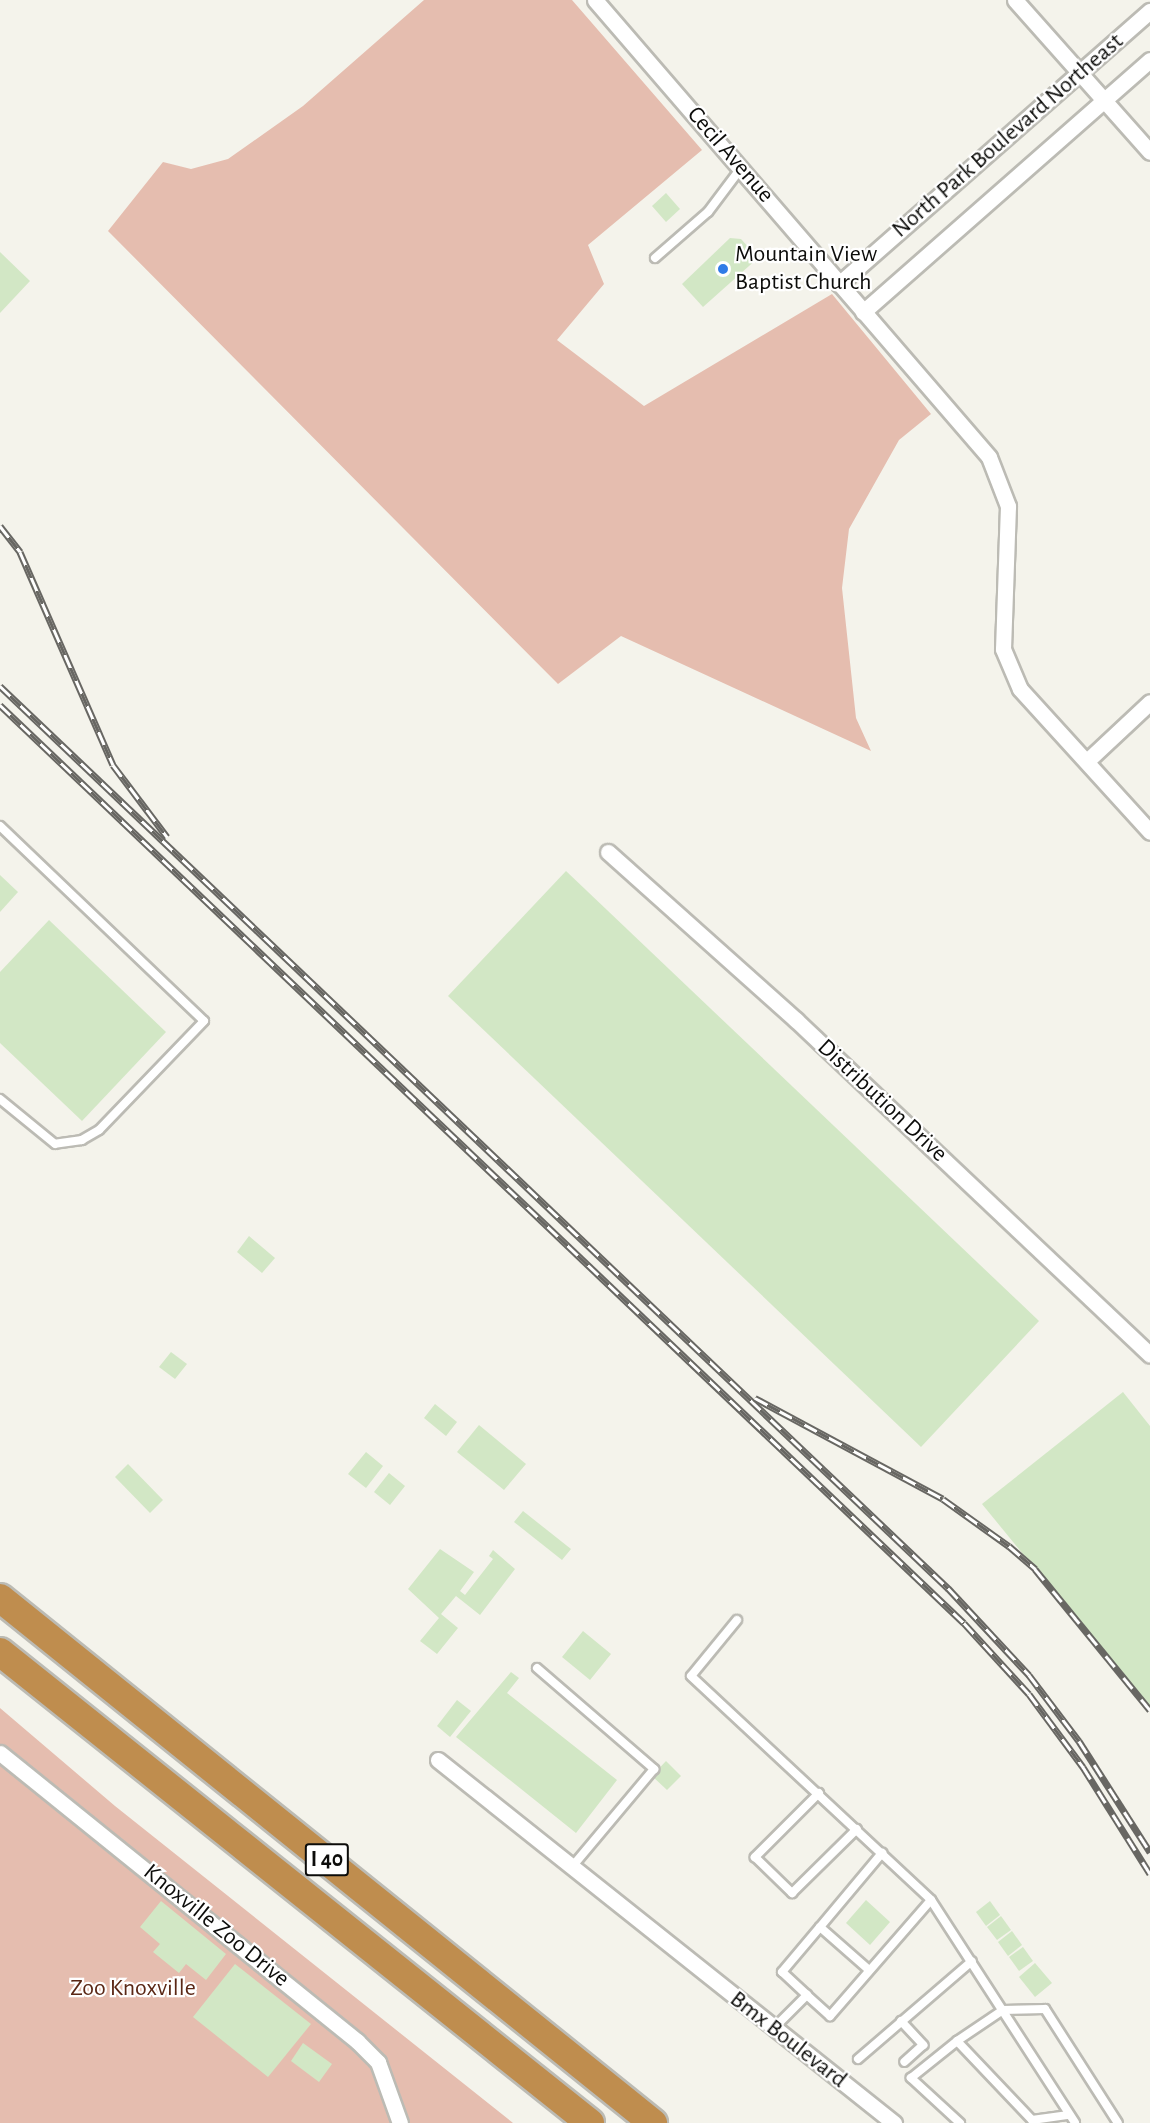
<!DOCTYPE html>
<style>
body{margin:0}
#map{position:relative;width:1150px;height:2123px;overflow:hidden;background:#f4f3eb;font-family:"Alegreya Sans",sans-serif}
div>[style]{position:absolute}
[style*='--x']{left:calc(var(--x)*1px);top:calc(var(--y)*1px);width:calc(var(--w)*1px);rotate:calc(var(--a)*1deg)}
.green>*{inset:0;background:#e5bdaf}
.building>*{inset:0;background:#d2e7c5}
.roads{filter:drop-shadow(2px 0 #bcbbb4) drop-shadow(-2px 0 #bcbbb4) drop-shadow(0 2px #bcbbb4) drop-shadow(0 -2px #bcbbb4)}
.lane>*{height:8px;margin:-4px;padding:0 4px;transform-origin:4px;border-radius:4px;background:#fff}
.street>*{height:15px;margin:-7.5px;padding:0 7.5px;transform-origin:7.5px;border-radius:7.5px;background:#fff}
.highway>*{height:28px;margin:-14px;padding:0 14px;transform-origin:14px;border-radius:14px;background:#bf8d4e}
.rail>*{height:7px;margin-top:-3.5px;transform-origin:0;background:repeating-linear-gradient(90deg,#fff 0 14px,#686763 0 28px);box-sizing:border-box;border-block:2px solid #686763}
.dots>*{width:16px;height:16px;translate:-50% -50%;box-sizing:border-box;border:3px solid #fff;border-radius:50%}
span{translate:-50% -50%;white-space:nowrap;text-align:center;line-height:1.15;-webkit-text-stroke:4.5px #fff;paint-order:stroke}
.shield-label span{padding:2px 4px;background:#fff;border:2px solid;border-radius:4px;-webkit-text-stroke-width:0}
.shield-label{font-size:22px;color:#0c0c0a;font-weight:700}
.street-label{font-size:24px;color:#0c0c0a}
.poi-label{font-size:24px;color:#0c0c0a}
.left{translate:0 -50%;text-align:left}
.park-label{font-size:24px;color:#5a2715}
</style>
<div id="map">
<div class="green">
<i style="clip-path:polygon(424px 0,572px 0,702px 150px,588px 245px,604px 284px,557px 340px,644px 406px,832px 294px,931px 414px,899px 440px,849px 529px,842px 588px,856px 718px,871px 751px,621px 636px,558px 684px,108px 231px,163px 162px,191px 169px,228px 159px,303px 106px)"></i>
<i style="clip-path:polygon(0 1708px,115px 1806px,513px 2123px,0 2123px)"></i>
</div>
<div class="building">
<i style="clip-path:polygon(666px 193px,680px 209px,666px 222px,652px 206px)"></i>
<i style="clip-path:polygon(730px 238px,741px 239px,758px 258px,703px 307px,682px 284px)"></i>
<i style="clip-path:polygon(0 252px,30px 281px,0 313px)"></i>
<i style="clip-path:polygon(566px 871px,1039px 1321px,921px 1447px,448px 996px)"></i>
<i style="clip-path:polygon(0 875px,18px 892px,0 912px)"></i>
<i style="clip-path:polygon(49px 920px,166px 1032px,82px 1121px,0 1043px,0 972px)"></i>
<i style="clip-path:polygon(249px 1236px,275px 1258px,262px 1273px,237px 1252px)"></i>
<i style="clip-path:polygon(171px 1352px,187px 1364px,175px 1379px,159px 1367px)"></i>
<i style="clip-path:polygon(1123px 1392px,1150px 1426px,1150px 1709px,982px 1504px)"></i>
<i style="clip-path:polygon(435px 1404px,457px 1422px,446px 1436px,424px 1418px)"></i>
<i style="clip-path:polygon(479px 1425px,526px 1464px,504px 1490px,457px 1452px)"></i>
<i style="clip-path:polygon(366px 1452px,383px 1466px,366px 1488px,348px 1474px)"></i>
<i style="clip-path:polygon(128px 1464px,163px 1500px,150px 1513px,115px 1477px)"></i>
<i style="clip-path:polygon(389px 1473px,405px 1486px,390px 1505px,374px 1492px)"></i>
<i style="clip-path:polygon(523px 1511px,571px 1549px,562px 1560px,514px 1522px)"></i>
<i style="clip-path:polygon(440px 1549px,474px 1572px,460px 1591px,465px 1595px,493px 1559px,489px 1556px,493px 1550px,515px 1569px,480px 1615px,456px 1596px,441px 1614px,458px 1628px,437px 1654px,420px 1641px,439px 1618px,408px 1589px)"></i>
<i style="clip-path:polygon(583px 1631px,611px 1654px,590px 1680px,562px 1657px)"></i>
<i style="clip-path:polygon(511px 1672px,519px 1678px,507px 1693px,617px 1780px,576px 1833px,456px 1737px)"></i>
<i style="clip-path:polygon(457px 1700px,471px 1711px,450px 1737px,437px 1726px)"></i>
<i style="clip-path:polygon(666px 1761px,681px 1776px,667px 1790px,652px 1776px)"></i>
<i style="clip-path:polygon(866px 1900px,890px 1922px,870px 1945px,846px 1923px)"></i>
<i style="clip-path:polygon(161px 1901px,226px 1954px,206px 1980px,186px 1964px,179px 1973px,153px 1952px,160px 1944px,140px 1927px)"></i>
<i style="clip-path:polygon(990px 1901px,1000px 1915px,986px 1926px,976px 1912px)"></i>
<i style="clip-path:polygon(1001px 1916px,1011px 1930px,997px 1940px,987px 1927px)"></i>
<i style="clip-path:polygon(1012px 1931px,1022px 1945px,1008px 1956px,998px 1942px)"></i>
<i style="clip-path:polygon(1023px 1947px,1033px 1961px,1019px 1971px,1009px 1957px)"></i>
<i style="clip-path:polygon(1035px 1963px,1052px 1983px,1035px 1997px,1019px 1977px)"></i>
<i style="clip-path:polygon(235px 1964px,311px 2024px,268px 2077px,193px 2017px)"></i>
<i style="clip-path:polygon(303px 2043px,332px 2064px,319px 2082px,291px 2061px)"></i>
</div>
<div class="roads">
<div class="lane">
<i style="--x:655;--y:258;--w:70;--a:-41"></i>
<i style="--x:708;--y:212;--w:55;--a:-53.1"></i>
<i style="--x:0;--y:826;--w:282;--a:43.7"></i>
<i style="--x:204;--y:1021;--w:151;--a:133.9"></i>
<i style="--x:99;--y:1130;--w:20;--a:150"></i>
<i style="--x:82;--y:1140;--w:27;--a:172"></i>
<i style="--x:55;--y:1144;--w:71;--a:-140.7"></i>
<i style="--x:737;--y:1620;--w:72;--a:129.4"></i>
<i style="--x:691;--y:1676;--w:328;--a:43"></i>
<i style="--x:931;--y:1900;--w:154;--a:131"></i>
<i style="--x:830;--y:2016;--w:31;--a:-138"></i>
<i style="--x:537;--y:1668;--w:155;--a:40.8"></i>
<i style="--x:654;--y:1769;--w:129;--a:130"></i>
<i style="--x:819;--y:1793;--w:91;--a:135"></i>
<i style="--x:755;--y:1857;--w:52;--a:44.2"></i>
<i style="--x:792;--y:1893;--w:91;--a:-44.6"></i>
<i style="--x:931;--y:1900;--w:265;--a:57.1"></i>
<i style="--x:820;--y:1927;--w:97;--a:-50"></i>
<i style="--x:901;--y:2021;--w:33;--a:47"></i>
<i style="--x:923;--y:2045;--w:25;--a:138"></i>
<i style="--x:774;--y:2028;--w:47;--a:-45"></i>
<i style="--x:807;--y:1995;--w:34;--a:-137"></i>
<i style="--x:782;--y:1972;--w:59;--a:-49.8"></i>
<i style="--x:820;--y:1927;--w:64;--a:41.2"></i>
<i style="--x:957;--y:2041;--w:55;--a:-34"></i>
<i style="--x:1003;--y:2010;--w:42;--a:-1.4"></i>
<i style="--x:1045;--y:2009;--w:135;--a:57.4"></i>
<i style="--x:858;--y:2059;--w:150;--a:-40.7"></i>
<i style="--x:960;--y:2123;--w:67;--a:-137.4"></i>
<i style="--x:911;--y:2078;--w:59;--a:-38.8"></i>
<i style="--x:957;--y:2041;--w:109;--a:46.5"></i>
<i style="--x:1032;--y:2120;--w:37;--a:-8"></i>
</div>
<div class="street">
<i style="--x:595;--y:0;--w:603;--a:49.23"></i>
<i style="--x:989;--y:457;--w:53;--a:68.8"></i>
<i style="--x:1008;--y:506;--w:143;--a:92"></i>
<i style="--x:1003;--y:649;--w:43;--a:67"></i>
<i style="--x:1020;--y:689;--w:193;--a:47.7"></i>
<i style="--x:1015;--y:0;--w:203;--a:48.4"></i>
<i style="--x:839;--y:284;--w:414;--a:-41.3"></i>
<i style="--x:863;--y:312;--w:382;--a:-41.3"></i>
<i style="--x:1087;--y:761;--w:86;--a:-43.1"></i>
<i style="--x:608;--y:852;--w:252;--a:41.8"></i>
<i style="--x:796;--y:1020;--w:487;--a:43.4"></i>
<i style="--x:0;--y:1753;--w:459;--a:38.9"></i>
<i style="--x:357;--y:2041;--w:30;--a:45"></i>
<i style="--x:378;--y:2062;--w:65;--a:70.2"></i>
<i style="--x:438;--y:1760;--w:583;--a:38.52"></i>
</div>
<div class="highway">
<i style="--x:0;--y:1598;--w:838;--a:38.8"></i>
<i style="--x:0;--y:1652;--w:755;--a:38.6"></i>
</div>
</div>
<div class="rail">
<i style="--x:0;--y:526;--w:33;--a:52"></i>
<i style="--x:20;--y:552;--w:232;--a:66.4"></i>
<i style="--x:113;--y:765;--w:90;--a:53.1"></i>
<i style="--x:0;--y:686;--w:1309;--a:43.58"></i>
<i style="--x:948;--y:1588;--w:119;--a:47"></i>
<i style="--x:1029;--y:1675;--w:83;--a:52.9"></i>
<i style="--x:1079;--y:1741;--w:132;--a:57.4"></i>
<i style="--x:0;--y:705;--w:1331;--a:43.6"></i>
<i style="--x:964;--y:1623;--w:96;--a:47.5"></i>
<i style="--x:1029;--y:1694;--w:91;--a:53.5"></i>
<i style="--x:1083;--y:1767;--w:126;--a:57.9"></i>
<i style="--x:755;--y:1398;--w:213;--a:28.2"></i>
<i style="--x:943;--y:1499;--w:81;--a:35.5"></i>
<i style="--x:1009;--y:1546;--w:35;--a:41"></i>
<i style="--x:1035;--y:1569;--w:182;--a:50.8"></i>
</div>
<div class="dots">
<i style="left:723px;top:269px;background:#307be7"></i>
</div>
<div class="shield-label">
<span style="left:327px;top:1860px">I 40</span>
</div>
<div class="street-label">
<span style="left:1008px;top:136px;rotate:-41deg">North Park Boulevard Northeast</span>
<span style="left:730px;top:155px;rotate:49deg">Cecil Avenue</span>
<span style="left:882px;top:1101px;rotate:43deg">Distribution Drive</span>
<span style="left:216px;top:1926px;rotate:39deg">Knoxville Zoo Drive</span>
<span style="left:788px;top:2040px;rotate:38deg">Bmx Boulevard</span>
</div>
<div class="poi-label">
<span class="left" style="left:735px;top:269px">Mountain View<br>Baptist Church</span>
</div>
<div class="park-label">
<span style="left:133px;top:1989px">Zoo Knoxville</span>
</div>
</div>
